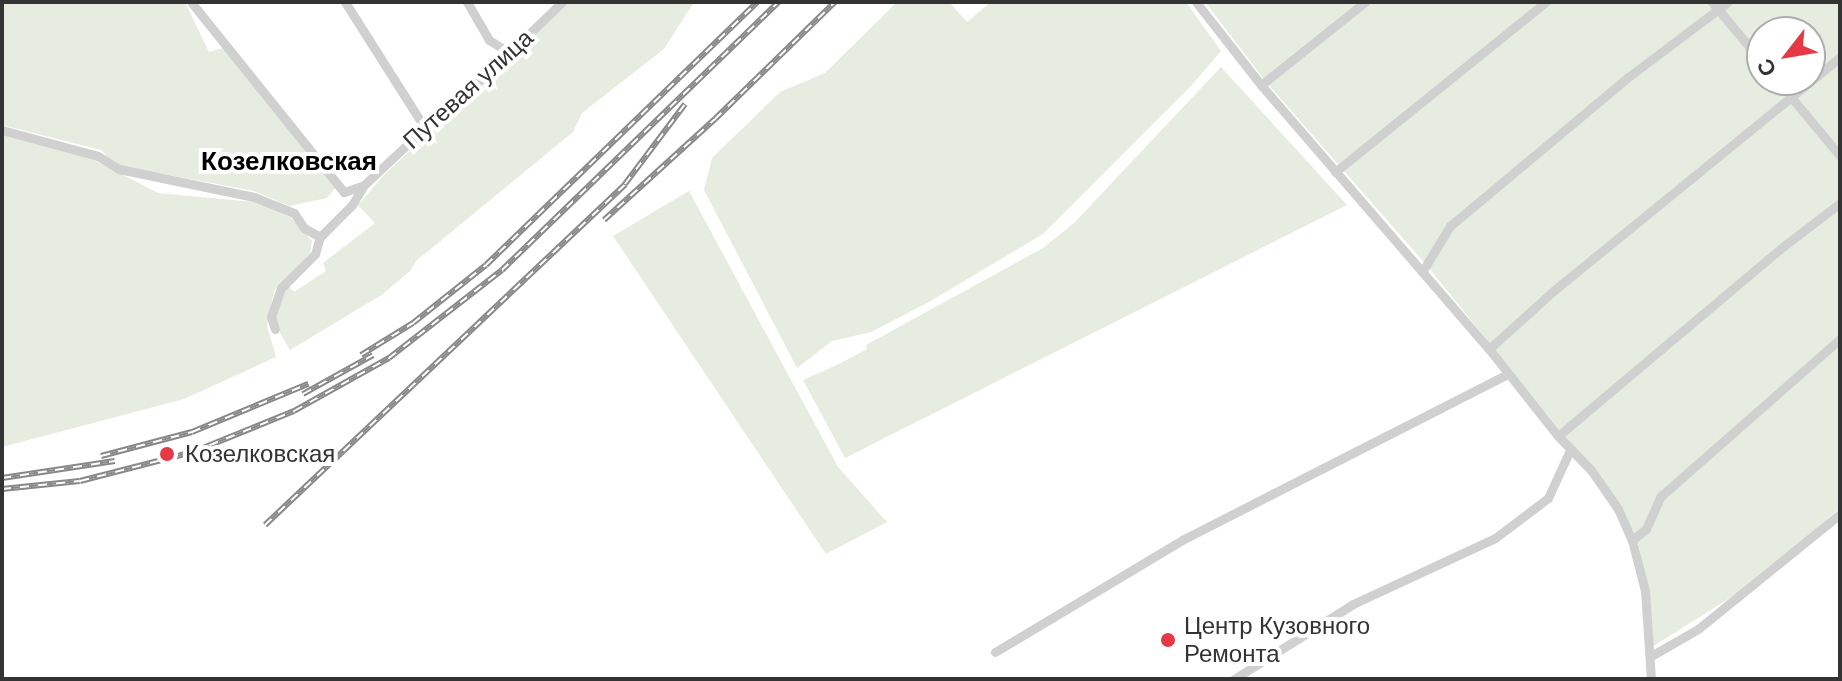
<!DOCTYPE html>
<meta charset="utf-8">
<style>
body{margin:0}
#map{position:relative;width:1842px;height:681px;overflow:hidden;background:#fff;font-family:"DM Sans",sans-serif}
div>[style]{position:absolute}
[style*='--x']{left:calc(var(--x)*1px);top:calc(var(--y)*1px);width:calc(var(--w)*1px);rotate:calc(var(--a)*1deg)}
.green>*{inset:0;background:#e6ecdf}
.street>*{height:9px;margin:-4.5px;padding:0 4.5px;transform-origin:4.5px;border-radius:4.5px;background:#d0d0d0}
.rail>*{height:6px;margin-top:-3px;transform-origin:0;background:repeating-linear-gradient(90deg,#fff 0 9px,#888 0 18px);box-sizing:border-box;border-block:2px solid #888}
.dots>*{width:22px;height:22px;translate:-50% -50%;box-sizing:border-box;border:4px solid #fff;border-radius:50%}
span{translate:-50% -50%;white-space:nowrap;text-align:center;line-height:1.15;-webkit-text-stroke:8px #fff;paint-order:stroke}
.street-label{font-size:24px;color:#333}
.poi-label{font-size:24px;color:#333}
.left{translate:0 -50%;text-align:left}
.neighbourhood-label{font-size:26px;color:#000;font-weight:700}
.frame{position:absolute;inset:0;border:4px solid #333;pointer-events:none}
.north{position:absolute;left:1746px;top:16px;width:80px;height:80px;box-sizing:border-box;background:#fff;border:2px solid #adadad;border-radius:50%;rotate:239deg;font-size:22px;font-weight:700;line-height:32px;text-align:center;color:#333}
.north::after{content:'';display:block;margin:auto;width:28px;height:36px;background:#e63946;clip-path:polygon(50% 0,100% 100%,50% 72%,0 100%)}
</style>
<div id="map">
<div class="green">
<i style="clip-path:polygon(2px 2px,185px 2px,209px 52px,223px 48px,336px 187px,327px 198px,289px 206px,254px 191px,116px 165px,101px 150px,2px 125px)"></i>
<i style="clip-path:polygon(568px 2px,694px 2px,664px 49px,582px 113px,573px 132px,416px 261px,410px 271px,383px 294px,290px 350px,275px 324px,278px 306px,288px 285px,294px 292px,326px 271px,323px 263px,375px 223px,358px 205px,385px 174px)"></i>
<i style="clip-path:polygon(897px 2px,949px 2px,967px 22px,991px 2px,1186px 2px,1221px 51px,1191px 86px,1043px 234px,929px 302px,871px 332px,832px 341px,797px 368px,704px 190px,712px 158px,780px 92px,825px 73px)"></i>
<i style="clip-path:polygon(evenodd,1205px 2px,1840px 2px,1840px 508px,1752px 584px,1652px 647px,1649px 592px,1637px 537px,1606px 488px,1429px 268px,1267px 83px,1205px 2px,1762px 32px,1810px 32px,1810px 80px,1762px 80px,1762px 32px)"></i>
<i style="clip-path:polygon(1221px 67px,1347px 205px,845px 458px,803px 380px,841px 363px,867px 349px,866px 345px,1043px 248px,1074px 223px)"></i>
<i style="clip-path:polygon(2px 133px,94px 160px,158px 193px,254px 202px,290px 217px,312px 241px,310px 253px,274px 291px,267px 326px,276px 357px,184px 399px,2px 447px)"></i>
<i style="clip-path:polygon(689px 191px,838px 467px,887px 522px,826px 554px,613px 236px)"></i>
</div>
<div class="street">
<i style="--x:191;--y:2;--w:244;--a:51.2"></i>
<i style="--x:344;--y:192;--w:21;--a:-19"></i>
<i style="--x:345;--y:2;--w:149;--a:57.6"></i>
<i style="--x:467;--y:2;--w:44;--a:59.9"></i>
<i style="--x:489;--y:40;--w:25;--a:32"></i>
<i style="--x:1196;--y:2;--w:105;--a:51.9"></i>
<i style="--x:1261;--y:85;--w:349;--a:49.2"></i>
<i style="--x:1489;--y:349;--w:111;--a:51.6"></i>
<i style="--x:1558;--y:436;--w:47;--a:45.9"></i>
<i style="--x:1591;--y:470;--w:47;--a:55.3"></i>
<i style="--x:1618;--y:509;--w:34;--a:66"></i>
<i style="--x:1632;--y:540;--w:53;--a:75.7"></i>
<i style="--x:1645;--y:591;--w:88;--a:86.1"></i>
<i style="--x:1712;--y:2;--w:78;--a:50.2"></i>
<i style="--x:1777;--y:80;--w:99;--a:50.3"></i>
<i style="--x:1261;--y:85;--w:133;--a:-38.6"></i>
<i style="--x:2;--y:130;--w:99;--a:15.2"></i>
<i style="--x:98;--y:156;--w:25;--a:32"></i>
<i style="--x:119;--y:169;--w:138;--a:11.7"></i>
<i style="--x:254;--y:197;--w:43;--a:21.8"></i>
<i style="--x:294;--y:213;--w:18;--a:56"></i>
<i style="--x:304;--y:228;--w:18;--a:29"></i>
<i style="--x:1335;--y:172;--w:271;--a:-38.9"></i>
<i style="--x:1422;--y:272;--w:54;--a:-58.7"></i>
<i style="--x:1450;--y:226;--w:231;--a:-39.9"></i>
<i style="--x:1627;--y:78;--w:126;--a:-37"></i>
<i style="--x:275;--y:329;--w:13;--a:-108"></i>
<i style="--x:271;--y:317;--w:31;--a:-71"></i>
<i style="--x:281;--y:288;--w:48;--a:-45"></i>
<i style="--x:315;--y:254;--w:18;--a:-74"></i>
<i style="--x:320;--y:237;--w:45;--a:-45"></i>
<i style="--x:352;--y:205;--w:23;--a:-59"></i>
<i style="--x:364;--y:185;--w:83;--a:-43.1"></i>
<i style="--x:425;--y:128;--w:24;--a:-35"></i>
<i style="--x:445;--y:114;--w:162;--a:-43.7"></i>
<i style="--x:1489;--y:349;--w:85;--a:-42.1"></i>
<i style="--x:1552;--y:292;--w:372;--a:-39.2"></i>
<i style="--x:1558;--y:436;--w:290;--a:-40.1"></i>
<i style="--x:1780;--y:249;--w:76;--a:-37.5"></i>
<i style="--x:1632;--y:540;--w:18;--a:-38"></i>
<i style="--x:1646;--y:529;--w:35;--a:-66"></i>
<i style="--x:1660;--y:497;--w:240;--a:-41.3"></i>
<i style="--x:995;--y:652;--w:218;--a:-30.9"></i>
<i style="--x:1182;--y:540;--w:366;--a:-27"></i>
<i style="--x:1651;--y:656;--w:54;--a:-29.9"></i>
<i style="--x:1698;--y:629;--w:183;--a:-39"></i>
<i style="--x:1234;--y:679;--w:141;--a:-32.2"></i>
<i style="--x:1353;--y:604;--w:157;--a:-24.9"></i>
<i style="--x:1495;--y:538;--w:66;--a:-37"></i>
<i style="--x:1548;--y:498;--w:53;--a:-65.4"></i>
</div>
<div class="rail">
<i style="--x:604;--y:220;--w:150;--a:-42.3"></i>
<i style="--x:715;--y:119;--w:168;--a:-44.3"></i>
<i style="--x:361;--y:355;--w:61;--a:-31.6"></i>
<i style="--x:413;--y:323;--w:93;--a:-38.5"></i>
<i style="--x:486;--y:265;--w:378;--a:-44.1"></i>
<i style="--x:303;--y:394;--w:80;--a:-29.1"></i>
<i style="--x:101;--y:456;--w:94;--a:-14.8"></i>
<i style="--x:192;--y:432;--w:126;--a:-22.5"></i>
<i style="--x:2;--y:478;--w:114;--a:-8.6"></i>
<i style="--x:2;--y:489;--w:78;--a:-5.9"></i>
<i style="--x:80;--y:481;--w:117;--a:-14.4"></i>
<i style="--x:193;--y:452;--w:109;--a:-22.1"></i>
<i style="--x:294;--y:411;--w:109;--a:-29.2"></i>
<i style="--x:389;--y:358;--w:143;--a:-37.9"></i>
<i style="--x:502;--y:270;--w:385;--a:-44.1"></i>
<i style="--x:265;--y:525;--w:496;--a:-43.4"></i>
<i style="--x:625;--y:184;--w:100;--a:-53.1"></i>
</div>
<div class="dots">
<i style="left:167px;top:454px;background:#e63946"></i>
<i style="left:1168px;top:640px;background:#e63946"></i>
</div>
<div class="street-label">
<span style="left:468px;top:89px;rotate:-42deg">Путевая улица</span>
</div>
<div class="poi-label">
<span class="left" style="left:185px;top:454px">Козелковская</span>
<span class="left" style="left:1184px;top:640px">Центр Кузовного<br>Ремонта</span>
</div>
<div class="neighbourhood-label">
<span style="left:289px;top:162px">Козелковская</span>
</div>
<div class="frame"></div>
<div class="north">С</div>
</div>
